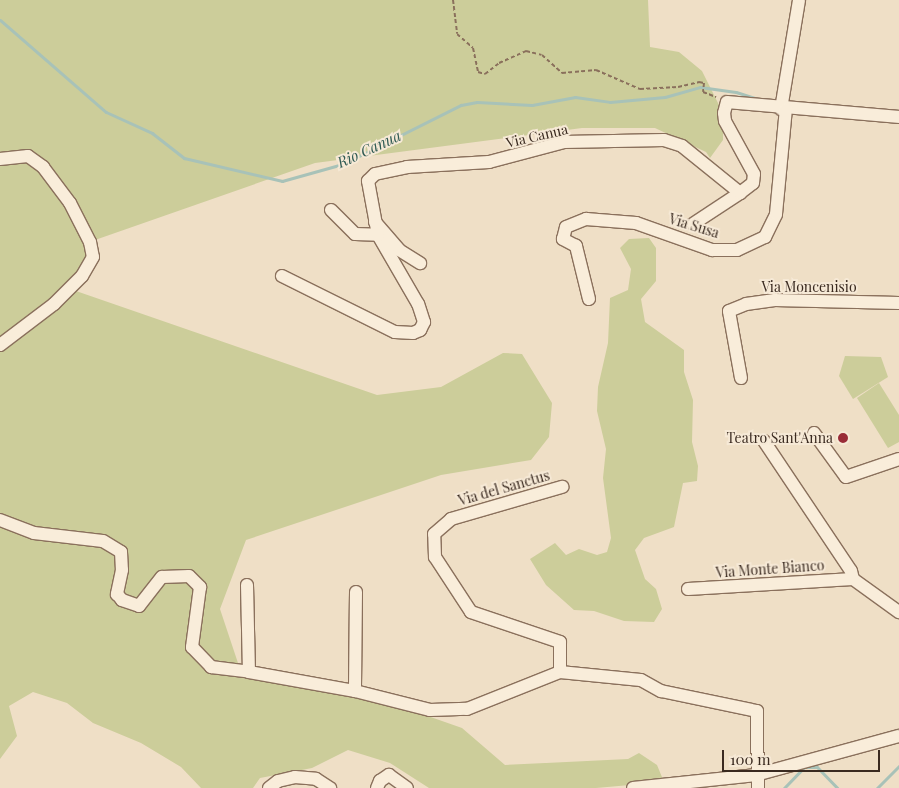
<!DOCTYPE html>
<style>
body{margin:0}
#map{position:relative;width:899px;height:788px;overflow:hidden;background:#efdfc6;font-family:"Playfair Display",serif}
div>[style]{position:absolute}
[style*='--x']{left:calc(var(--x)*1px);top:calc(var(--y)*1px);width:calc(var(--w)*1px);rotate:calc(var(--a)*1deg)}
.green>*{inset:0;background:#cccd9a}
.stream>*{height:3px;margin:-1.5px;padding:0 1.5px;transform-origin:1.5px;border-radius:1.5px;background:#a8c2b8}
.path>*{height:2px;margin-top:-1px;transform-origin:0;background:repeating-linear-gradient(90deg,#8a705c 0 4px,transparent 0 6.5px)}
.roads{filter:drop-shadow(1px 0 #8a705c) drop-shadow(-1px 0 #8a705c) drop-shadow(0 1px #8a705c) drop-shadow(0 -1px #8a705c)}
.street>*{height:12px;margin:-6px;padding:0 6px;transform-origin:6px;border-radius:6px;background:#f9edda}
.dots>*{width:14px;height:14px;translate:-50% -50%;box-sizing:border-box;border:2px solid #f6e9d6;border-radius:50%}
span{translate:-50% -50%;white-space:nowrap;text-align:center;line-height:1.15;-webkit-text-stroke:4px #f6e9d6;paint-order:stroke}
.street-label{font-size:14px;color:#3a2a20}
.poi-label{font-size:14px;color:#3a2a20}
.right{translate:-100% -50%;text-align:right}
.water-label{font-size:15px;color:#2f5a53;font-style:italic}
.scale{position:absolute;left:722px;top:750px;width:158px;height:22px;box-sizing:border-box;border:2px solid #3a2a20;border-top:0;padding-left:6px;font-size:15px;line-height:18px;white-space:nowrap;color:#3a2a20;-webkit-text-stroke:4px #f6e9d6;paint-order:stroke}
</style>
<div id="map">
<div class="green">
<i style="clip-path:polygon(0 0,648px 0,650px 47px,679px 52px,702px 71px,723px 113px,723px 140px,710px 158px,706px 152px,655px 128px,582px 128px,315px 163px,95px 240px,80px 266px,76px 291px,377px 395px,441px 387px,503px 353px,522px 354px,552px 403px,549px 437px,531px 460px,441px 475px,246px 540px,220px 609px,243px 678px,385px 701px,462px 728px,505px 765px,628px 759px,639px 753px,657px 765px,664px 782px,596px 788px,429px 788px,390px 763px,348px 750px,312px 768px,260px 778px,253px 788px,201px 788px,181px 767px,141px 743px,93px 723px,67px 703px,33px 692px,9px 706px,17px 736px,0 759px)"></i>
<i style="clip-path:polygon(649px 238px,656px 248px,656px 281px,641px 299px,645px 322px,684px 350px,684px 372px,693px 400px,692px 442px,698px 466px,697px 481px,683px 483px,674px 527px,644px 538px,635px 550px,645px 579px,656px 589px,662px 609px,654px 622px,624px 621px,594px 611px,574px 610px,546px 585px,530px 559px,555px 543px,566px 555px,579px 549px,597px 555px,607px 552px,611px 538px,603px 478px,606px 449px,597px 411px,598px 387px,608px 343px,610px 298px,628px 290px,631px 269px,620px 248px,629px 239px)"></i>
<i style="clip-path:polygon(845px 356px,881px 357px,888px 377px,853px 399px,839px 376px)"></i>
<i style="clip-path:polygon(879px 383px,899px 415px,899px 442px,888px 448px,857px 398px)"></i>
</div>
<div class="stream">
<i style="--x:0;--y:20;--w:140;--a:41"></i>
<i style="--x:106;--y:112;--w:51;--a:24.5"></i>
<i style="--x:152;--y:133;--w:41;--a:38"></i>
<i style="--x:184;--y:158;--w:101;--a:13.2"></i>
<i style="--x:282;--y:181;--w:63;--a:-15.6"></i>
<i style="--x:343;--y:164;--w:132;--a:-26.6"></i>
<i style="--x:461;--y:105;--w:16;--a:-11"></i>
<i style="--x:477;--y:102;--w:55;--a:3.1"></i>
<i style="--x:532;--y:105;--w:44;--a:-10.5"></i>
<i style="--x:575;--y:97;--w:35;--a:8"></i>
<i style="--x:610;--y:102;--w:55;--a:-5.2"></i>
<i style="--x:665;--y:97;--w:36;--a:-16"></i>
<i style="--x:700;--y:87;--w:36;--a:8"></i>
<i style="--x:736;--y:92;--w:22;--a:18"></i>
<i style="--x:784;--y:788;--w:29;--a:-46"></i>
<i style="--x:804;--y:767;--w:13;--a:0"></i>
<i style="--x:817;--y:767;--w:29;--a:46"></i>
<i style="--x:877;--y:788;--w:31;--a:-45"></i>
</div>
<div class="path">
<i style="--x:453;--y:0;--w:34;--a:83"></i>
<i style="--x:457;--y:34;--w:21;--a:41"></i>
<i style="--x:473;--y:48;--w:25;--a:78"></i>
<i style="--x:478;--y:72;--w:7;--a:16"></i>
<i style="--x:485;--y:74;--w:18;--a:-38"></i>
<i style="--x:499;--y:63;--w:30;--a:-24"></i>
<i style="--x:526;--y:51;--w:16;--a:14"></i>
<i style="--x:542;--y:55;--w:27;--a:42"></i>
<i style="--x:562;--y:73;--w:34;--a:-5"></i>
<i style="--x:596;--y:70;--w:48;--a:23.4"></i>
<i style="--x:640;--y:89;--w:38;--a:-3"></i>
<i style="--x:678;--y:87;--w:22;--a:-13"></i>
<i style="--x:699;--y:82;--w:5;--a:11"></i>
<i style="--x:704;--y:83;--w:9;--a:96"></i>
<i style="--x:703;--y:92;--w:14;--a:21"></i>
</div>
<div class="roads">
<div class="street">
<i style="--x:781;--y:109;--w:110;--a:-80.6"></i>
<i style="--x:0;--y:159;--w:28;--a:-6"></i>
<i style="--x:28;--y:156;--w:19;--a:36"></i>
<i style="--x:43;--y:167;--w:45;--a:53.1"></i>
<i style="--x:70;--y:203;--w:44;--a:62.9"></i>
<i style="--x:90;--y:242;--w:15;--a:79"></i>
<i style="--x:93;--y:257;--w:22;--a:120"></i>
<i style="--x:82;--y:276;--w:40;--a:135"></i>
<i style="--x:54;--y:304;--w:68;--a:142.8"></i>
<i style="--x:331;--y:210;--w:34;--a:45"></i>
<i style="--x:355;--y:234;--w:23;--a:2"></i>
<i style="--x:375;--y:222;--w:37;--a:49"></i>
<i style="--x:399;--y:250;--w:25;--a:32"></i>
<i style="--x:693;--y:224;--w:56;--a:-33.4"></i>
<i style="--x:282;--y:276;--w:126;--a:26.4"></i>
<i style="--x:395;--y:332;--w:18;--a:3"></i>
<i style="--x:413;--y:333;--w:8;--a:-23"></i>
<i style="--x:420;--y:330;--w:9;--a:-63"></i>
<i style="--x:424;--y:322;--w:19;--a:-108"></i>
<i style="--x:418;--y:304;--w:80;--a:-120.1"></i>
<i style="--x:378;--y:235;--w:55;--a:-100.5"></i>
<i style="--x:368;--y:181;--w:10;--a:-45"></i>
<i style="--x:375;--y:174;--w:33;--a:-12"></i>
<i style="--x:407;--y:167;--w:82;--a:-3.5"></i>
<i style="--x:489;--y:162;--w:78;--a:-14.9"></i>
<i style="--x:564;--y:142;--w:100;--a:-1.1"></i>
<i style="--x:664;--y:140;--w:19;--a:18"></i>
<i style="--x:682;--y:146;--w:75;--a:39"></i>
<i style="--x:740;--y:193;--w:16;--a:-38"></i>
<i style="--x:753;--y:183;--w:9;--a:-84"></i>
<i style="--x:754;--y:174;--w:60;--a:-118.7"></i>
<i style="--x:725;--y:121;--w:8;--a:-97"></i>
<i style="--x:724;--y:113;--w:11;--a:-75"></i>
<i style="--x:727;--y:102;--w:173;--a:5"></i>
<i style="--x:589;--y:299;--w:55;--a:-103.8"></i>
<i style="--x:576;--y:246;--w:15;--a:-152"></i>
<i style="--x:563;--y:239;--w:12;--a:-76"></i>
<i style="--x:566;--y:227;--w:22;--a:-22"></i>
<i style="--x:586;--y:219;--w:50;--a:4.6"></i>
<i style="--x:636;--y:223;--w:81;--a:19.6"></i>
<i style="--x:712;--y:250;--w:25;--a:0"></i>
<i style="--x:737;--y:250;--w:31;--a:-25"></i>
<i style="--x:765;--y:237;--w:25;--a:-64"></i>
<i style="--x:776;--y:214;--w:105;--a:-84.6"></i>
<i style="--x:741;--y:378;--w:68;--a:-100.2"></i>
<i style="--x:729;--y:311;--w:18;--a:-22"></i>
<i style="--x:746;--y:304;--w:29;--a:-8"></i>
<i style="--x:775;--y:300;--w:124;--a:1.4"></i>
<i style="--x:814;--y:433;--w:54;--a:54"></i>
<i style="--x:846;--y:477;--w:56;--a:-18.8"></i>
<i style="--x:764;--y:441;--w:156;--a:56.2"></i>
<i style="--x:851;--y:571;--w:8;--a:76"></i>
<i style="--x:0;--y:520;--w:36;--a:21"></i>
<i style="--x:34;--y:533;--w:69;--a:6.6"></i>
<i style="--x:103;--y:541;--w:21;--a:31"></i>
<i style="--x:121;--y:552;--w:18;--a:87"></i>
<i style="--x:122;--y:570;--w:25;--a:102"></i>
<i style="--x:117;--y:594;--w:8;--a:50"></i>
<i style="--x:122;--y:600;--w:18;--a:19"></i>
<i style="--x:139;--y:606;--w:37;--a:-52"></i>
<i style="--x:162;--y:577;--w:27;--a:-2"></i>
<i style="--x:189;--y:576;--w:16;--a:45"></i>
<i style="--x:200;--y:587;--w:61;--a:97.6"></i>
<i style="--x:192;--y:647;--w:28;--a:46"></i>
<i style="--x:211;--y:667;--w:38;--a:7"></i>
<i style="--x:247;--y:585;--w:87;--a:88.7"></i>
<i style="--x:249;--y:672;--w:108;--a:10.2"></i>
<i style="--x:688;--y:589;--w:165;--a:-3.5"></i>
<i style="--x:853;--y:579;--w:57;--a:35.7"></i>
<i style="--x:356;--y:592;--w:99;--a:90.6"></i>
<i style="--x:355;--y:691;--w:77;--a:14.2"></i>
<i style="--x:430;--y:710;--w:37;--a:-2"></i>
<i style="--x:467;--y:709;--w:100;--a:-21.7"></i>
<i style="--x:560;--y:672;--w:81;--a:5.6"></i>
<i style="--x:641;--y:680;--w:23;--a:29"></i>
<i style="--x:661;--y:691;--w:98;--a:11.8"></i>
<i style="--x:757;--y:711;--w:77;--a:89.3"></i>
<i style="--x:560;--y:672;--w:30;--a:-90"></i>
<i style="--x:560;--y:642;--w:94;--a:-161.4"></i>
<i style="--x:471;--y:612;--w:66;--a:-123.2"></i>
<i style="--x:435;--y:557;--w:23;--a:-92"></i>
<i style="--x:434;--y:534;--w:23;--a:-41"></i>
<i style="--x:451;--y:519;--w:116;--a:-16.1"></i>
<i style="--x:269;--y:788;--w:11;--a:-38"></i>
<i style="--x:278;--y:781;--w:17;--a:-13"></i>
<i style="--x:295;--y:777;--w:21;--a:5"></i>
<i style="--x:316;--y:779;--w:17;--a:33"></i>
<i style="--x:377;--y:788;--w:8;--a:-67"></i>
<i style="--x:380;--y:781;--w:11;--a:-34"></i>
<i style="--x:389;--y:775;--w:22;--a:36"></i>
<i style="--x:633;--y:788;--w:124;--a:-6"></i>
<i style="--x:756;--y:775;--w:148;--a:-15.3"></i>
</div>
</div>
<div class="dots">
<i style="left:843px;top:438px;background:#992c37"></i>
</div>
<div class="street-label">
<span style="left:537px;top:136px;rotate:-13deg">Via Canua</span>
<span style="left:694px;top:226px;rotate:17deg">Via Susa</span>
<span style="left:809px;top:287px">Via Moncenisio</span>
<span style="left:504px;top:488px;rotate:-16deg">Via del Sanctus</span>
<span style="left:770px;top:569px;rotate:-4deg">Via Monte Bianco</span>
</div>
<div class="poi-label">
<span class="right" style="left:833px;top:438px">Teatro Sant'Anna</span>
</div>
<div class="water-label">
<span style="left:369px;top:149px;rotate:-25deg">Rio Canua</span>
</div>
<div class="scale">100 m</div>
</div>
